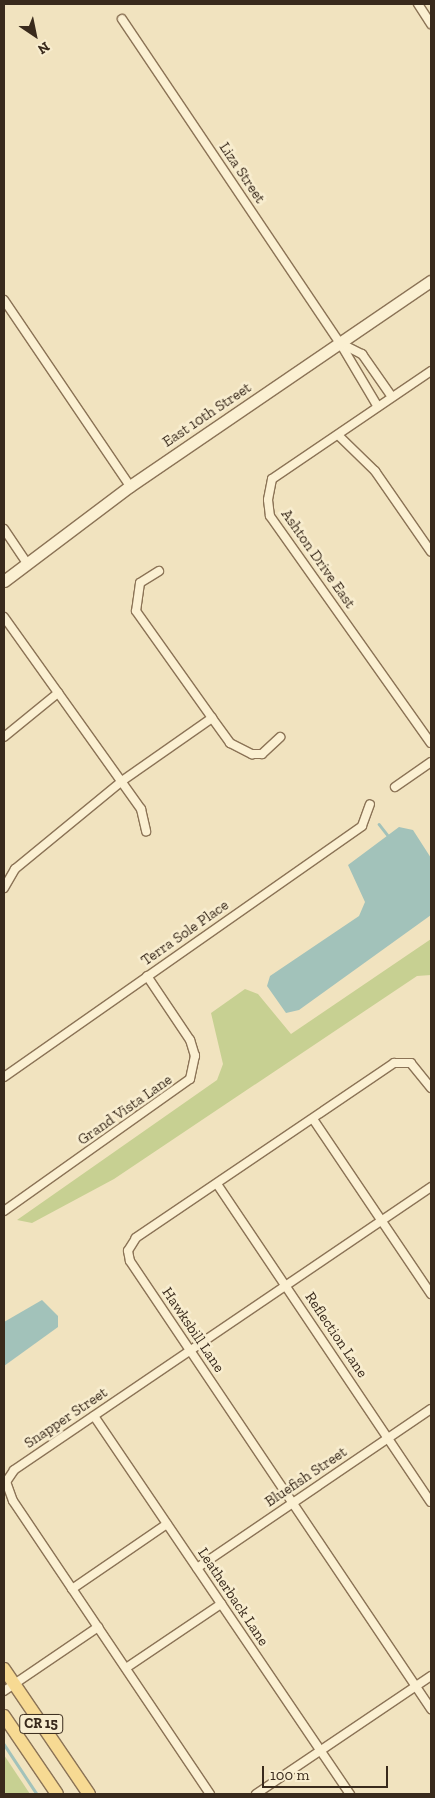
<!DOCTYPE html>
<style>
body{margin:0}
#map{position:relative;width:435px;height:1798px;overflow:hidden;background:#f1e3bf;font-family:"Zilla Slab",serif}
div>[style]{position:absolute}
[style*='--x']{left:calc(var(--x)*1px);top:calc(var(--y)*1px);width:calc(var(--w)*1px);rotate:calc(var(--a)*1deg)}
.green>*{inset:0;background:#c7d092}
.water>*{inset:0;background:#a2c2ba}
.stream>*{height:2.5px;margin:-1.25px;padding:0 1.25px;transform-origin:1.25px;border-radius:1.25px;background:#a2c2ba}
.roads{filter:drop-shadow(1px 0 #8b7356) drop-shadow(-1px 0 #8b7356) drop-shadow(0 1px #8b7356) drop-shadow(0 -1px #8b7356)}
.street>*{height:8px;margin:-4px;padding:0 4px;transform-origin:4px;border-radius:4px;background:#fbf0d2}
.secondary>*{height:11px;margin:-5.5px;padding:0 5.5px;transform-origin:5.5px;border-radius:5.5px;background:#fbf0d2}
.primary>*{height:12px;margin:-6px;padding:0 6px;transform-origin:6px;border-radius:6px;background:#f7da93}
span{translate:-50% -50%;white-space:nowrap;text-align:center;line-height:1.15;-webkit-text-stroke:5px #f8edcf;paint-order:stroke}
.shield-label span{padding:1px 4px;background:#f8edcf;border:1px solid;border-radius:4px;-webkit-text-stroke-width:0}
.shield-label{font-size:14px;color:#392a1c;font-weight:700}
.street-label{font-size:15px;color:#392a1c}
.frame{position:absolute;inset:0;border:5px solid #392a1c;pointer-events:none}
.north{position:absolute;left:10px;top:10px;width:50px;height:50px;-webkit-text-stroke:4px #f8edcf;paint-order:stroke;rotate:146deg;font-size:14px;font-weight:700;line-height:20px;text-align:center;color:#392a1c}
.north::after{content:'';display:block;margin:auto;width:18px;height:22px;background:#392a1c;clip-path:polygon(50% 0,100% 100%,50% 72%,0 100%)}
.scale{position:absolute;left:262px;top:1766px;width:126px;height:22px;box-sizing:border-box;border:2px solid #392a1c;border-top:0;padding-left:6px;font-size:15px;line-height:18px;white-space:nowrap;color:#392a1c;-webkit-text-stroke:4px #f8edcf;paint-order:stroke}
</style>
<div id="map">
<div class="green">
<i style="clip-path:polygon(431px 939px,431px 975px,417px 976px,114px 1179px,32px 1223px,17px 1220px,217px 1080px,223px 1064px,211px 1013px,245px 989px,258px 994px,291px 1034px)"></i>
<i style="clip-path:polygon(4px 1755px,30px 1794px,4px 1794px)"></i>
</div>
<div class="water">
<i style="clip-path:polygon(399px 827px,413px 830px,431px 858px,431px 915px,299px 1010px,286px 1013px,267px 986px,270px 976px,359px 916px,365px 902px,348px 865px)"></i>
<i style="clip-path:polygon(42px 1300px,58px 1316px,58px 1327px,4px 1366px,4px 1322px)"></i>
</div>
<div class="stream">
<i style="--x:379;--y:824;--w:16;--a:52"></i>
<i style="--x:4;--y:1744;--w:60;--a:56.6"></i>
</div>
<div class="roads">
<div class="street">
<i style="--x:418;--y:4;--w:24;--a:57"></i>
<i style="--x:122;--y:19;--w:391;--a:56.1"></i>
<i style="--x:340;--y:343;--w:74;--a:59.3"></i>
<i style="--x:4;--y:300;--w:225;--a:55.9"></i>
<i style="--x:340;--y:343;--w:25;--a:27"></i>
<i style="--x:362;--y:354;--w:52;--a:55.1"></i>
<i style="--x:431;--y:371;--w:192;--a:145.8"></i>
<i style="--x:272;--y:479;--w:21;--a:101"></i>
<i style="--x:268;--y:500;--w:16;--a:83"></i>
<i style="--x:270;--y:516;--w:278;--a:54.7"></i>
<i style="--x:338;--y:435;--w:52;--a:44.2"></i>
<i style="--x:375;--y:471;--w:98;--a:55.3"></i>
<i style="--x:4;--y:529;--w:40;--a:56"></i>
<i style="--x:159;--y:571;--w:22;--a:148"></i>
<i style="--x:140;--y:583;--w:28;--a:98"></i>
<i style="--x:136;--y:611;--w:131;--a:54.6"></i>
<i style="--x:212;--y:718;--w:31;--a:54"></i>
<i style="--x:230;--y:743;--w:25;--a:27"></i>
<i style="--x:252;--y:754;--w:10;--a:0"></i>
<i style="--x:262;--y:754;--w:25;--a:-43"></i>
<i style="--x:4;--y:617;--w:236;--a:54.5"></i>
<i style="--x:141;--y:809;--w:23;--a:77"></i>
<i style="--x:4;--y:737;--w:70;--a:-39.2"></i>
<i style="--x:395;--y:787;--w:44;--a:-34.8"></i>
<i style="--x:4;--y:888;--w:22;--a:-60"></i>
<i style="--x:15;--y:869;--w:139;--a:-39.4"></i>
<i style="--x:122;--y:781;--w:110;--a:-35"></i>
<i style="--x:4;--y:1077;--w:437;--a:-35"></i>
<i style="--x:362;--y:826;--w:23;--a:-70"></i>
<i style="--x:431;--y:1088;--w:32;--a:-129"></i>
<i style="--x:411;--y:1063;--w:17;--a:180"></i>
<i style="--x:394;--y:1063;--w:312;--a:145.9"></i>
<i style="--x:136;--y:1238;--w:15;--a:122"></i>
<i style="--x:128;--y:1251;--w:10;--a:79"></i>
<i style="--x:130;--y:1261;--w:540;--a:56.1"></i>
<i style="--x:313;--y:1119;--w:211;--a:56"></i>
<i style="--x:217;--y:1184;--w:383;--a:56.1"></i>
<i style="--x:4;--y:1211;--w:228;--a:-35.4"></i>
<i style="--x:190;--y:1079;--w:24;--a:-78"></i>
<i style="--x:195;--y:1056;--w:17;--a:-107"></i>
<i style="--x:190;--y:1040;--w:77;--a:-123.9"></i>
<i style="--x:94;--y:1416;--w:457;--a:55.9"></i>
<i style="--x:197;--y:1568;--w:283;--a:-34.2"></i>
<i style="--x:72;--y:1589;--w:115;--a:-34.4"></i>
<i style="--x:126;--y:1668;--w:115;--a:-34"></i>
<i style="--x:4;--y:1691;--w:114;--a:-34.2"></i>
<i style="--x:210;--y:1794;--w:353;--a:-123.9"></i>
<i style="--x:13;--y:1501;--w:20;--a:-110"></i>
<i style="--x:6;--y:1482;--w:14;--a:-56"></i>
<i style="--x:14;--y:1470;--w:504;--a:-34.16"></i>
<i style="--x:256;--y:1794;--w:211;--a:-34"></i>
</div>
<div class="secondary">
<i style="--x:4;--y:581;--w:158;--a:-37"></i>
<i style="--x:130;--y:486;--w:364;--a:-34.3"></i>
</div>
<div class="primary">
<i style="--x:4;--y:1669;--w:151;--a:55.8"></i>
<i style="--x:4;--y:1716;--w:94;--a:55.8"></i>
</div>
</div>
<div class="shield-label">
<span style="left:41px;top:1724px">CR 15</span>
</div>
<div class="street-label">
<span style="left:242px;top:173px;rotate:56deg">Liza Street</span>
<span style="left:207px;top:415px;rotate:-34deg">East 10th Street</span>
<span style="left:318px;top:559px;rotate:55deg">Ashton Drive East</span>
<span style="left:185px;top:933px;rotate:-35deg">Terra Sole Place</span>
<span style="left:125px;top:1110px;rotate:-35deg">Grand Vista Lane</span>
<span style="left:193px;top:1330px;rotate:56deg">Hawksbill Lane</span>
<span style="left:336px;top:1335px;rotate:56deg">Reflection Lane</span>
<span style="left:66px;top:1418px;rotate:-34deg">Snapper Street</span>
<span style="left:306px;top:1477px;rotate:-34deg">Bluefish Street</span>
<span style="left:233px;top:1597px;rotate:56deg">Leatherback Lane</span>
</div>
<div class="frame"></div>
<div class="north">N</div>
<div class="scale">100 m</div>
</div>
